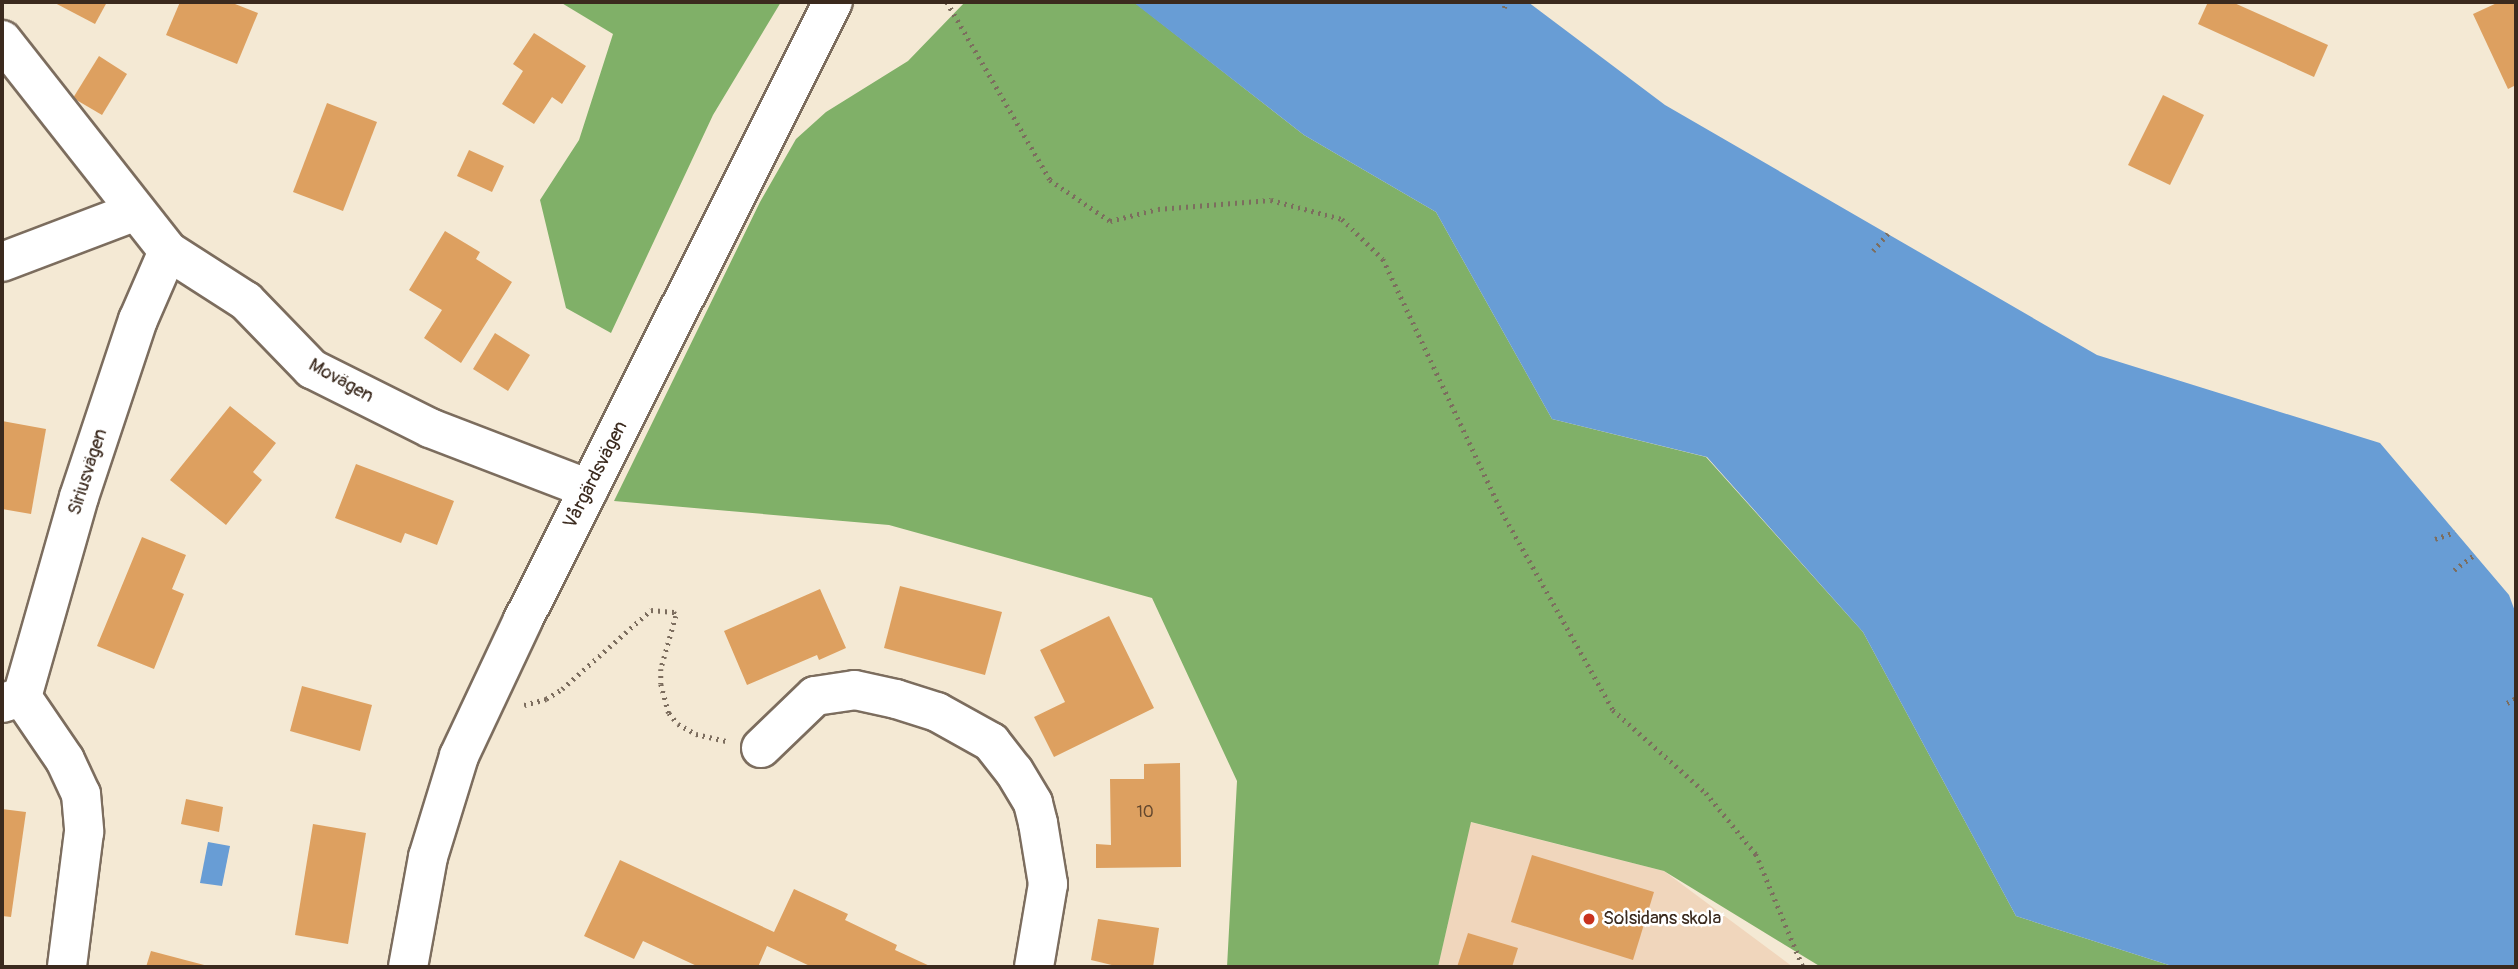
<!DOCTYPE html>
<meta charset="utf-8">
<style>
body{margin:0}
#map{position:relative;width:2518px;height:969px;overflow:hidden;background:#f4e9d4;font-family:Pangolin,sans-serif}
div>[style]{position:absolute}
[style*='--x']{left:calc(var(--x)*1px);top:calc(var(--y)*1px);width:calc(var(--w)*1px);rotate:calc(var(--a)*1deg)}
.built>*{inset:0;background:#f0d6bc}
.forest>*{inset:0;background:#80b068}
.water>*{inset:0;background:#689dd5}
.building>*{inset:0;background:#dda060}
.path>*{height:4.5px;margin-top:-2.25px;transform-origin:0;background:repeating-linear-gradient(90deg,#7c6d5e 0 2px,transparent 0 7px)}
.roads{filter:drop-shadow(2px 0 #7c6d5e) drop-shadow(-2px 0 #7c6d5e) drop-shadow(0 2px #7c6d5e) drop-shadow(0 -2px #7c6d5e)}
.minor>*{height:38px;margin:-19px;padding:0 19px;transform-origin:19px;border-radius:19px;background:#fff}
.dots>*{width:19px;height:19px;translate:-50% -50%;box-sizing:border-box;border:4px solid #fff;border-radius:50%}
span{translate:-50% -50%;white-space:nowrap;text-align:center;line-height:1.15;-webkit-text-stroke:5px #fff;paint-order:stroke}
.number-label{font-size:16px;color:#64482e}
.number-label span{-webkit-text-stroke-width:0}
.street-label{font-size:19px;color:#3b2a1e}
.poi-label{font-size:19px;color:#3b2a1e}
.left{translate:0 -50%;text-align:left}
.frame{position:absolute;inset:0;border:4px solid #3b2a1e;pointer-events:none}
</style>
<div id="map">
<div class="built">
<i style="clip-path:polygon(1470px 822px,1664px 871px,1793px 967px,1438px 967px)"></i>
</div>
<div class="forest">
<i style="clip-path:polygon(560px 2px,781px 2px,713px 115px,611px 333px,566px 308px,540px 200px,579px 140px,613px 34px)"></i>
<i style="clip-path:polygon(965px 2px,1134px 2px,1304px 135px,1436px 212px,1552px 419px,1706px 457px,1863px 632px,2016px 916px,2175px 967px,1821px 967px,1664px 871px,1471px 822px,1438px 967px,1227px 967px,1237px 781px,1152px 598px,889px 525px,614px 501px,760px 202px,796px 139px,826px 112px,908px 61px)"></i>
</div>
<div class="water">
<i style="clip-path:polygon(1133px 2px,1528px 2px,1665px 105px,2097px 355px,2380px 443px,2509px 595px,2516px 614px,2516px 967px,2175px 967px,2016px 916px,1863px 632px,1707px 457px,1552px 419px,1436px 212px,1304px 135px)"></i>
<i style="clip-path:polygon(208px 842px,230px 846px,222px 886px,200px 883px)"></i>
</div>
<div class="building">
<i style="clip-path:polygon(53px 2px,107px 2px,95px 24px)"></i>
<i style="clip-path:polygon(180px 2px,230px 2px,258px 13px,237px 64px,166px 35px)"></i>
<i style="clip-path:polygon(2208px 2px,2232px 2px,2328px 45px,2314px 77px,2198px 24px)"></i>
<i style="clip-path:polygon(2499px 2px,2516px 2px,2516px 85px,2508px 89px,2473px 14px)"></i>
<i style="clip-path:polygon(534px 33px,586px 66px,562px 104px,552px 97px,534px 124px,502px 104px,523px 71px,513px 64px)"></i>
<i style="clip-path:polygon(99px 56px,127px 74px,102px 115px,73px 98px)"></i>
<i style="clip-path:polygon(2163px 95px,2204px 115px,2170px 185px,2128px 165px)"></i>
<i style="clip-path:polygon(327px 103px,377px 122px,343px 211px,293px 192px)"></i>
<i style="clip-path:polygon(469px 150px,504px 166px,492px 192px,457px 176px)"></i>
<i style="clip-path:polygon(445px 231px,480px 252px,476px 259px,512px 282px,461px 363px,424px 338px,442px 310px,409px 290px)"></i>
<i style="clip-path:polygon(495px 333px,530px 355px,508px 391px,473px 369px)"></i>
<i style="clip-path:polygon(230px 406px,276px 443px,253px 472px,262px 480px,226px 525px,170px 480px)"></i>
<i style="clip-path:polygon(2px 421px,46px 429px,31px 514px,2px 509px)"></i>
<i style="clip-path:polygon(356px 464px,454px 501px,437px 545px,405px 533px,401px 543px,335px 518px)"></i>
<i style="clip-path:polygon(142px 537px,186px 555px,172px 589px,184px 594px,154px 669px,97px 646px)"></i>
<i style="clip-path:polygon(900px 586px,1002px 612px,985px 675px,884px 648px)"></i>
<i style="clip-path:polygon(820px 589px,846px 648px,819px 660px,817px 655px,747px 685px,724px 631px)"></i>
<i style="clip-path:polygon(1109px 616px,1154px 708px,1054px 757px,1034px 717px,1065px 702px,1040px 650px)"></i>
<i style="clip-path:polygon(302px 686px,372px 705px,360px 751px,290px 731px)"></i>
<i style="clip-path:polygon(1180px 763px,1181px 867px,1096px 868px,1096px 844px,1111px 845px,1110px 779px,1144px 779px,1144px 764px)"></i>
<i style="clip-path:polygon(186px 799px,223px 807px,219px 832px,181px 824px)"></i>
<i style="clip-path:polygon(2px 809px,26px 812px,11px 917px,2px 916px)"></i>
<i style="clip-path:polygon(313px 824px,366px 833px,348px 944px,295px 935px)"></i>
<i style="clip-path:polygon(1532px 855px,1654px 892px,1633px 960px,1511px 922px)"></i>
<i style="clip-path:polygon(620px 860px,774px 932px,794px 889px,848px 914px,845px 920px,897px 945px,895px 950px,932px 967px,812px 967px,767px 946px,758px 967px,699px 967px,643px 941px,634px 959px,584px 936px)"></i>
<i style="clip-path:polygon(1098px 919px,1159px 928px,1153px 967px,1120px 967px,1091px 960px)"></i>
<i style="clip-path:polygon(1468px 933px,1518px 948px,1512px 967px,1457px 967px)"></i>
<i style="clip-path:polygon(151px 951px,208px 966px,208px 967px,146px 967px)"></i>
</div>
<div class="path">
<i style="--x:947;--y:2;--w:206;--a:59.9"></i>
<i style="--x:1050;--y:180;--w:73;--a:34.3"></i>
<i style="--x:1110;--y:221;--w:49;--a:-14"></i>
<i style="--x:1158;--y:209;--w:113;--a:-4.6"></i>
<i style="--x:1271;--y:200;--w:73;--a:15"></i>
<i style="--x:1342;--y:219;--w:57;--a:44.3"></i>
<i style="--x:1383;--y:259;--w:280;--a:64.8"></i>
<i style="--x:1502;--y:512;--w:227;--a:60.7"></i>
<i style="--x:1613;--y:710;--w:125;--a:41.7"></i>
<i style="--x:1706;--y:793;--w:79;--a:50.7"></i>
<i style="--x:1756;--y:854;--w:122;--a:67.4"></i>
<i style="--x:1504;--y:8;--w:6;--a:-72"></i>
<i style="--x:1873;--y:251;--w:23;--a:-50"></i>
<i style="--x:2435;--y:539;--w:21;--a:-19"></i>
<i style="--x:2454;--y:570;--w:25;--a:-37"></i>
<i style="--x:2507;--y:703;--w:10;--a:-29"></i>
<i style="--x:524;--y:705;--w:23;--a:-15"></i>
<i style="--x:546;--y:699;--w:19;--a:-32"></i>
<i style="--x:562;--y:689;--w:119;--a:-41.6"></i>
<i style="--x:651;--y:610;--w:23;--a:5"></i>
<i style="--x:674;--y:612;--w:4;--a:63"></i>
<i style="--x:676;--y:616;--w:55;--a:105.8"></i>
<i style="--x:661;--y:669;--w:15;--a:90"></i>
<i style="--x:661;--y:684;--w:30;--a:75"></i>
<i style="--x:669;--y:713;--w:14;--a:51"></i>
<i style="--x:678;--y:724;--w:21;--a:29"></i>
<i style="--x:696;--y:734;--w:31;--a:13"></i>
</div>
<div class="roads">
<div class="minor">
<i style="--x:2;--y:40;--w:268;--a:51.8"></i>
<i style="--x:168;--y:251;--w:93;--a:32.7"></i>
<i style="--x:246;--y:301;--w:95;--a:45.9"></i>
<i style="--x:312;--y:369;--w:132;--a:26.6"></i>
<i style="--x:430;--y:428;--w:170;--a:21"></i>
<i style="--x:2;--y:262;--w:143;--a:-20.8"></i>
<i style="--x:22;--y:697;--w:76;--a:55.7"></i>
<i style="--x:65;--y:760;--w:38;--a:65"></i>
<i style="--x:81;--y:794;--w:38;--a:85"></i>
<i style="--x:84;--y:832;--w:136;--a:97.2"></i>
<i style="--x:2;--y:703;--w:21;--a:-17"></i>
<i style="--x:22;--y:697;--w:208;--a:-74.1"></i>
<i style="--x:79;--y:497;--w:187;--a:-71.6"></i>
<i style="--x:138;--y:320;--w:75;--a:-66.5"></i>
<i style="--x:761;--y:748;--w:75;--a:-43.9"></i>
<i style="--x:815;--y:696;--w:40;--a:-8.5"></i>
<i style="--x:855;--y:690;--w:42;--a:12.4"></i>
<i style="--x:896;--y:699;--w:43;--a:17.6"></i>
<i style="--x:937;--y:712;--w:62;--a:29.1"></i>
<i style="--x:991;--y:742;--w:37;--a:52"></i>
<i style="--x:1014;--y:771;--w:37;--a:59"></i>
<i style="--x:1033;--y:803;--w:21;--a:76"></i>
<i style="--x:1038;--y:823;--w:62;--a:80.7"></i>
<i style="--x:1048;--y:884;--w:84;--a:99.6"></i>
<i style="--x:408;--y:967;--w:112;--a:-79.7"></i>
<i style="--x:428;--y:857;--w:106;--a:-72.9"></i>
<i style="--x:459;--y:756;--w:150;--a:-64.8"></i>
<i style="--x:523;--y:620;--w:691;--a:-63.36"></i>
</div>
</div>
<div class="dots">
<i style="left:1589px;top:919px;background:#c8321e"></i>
</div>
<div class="number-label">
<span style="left:1145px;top:812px">10</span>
</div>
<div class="street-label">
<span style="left:341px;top:381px;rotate:29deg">Movägen</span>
<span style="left:88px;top:472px;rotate:-72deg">Siriusvägen</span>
<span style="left:596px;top:475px;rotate:-63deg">Vårgärdsvägen</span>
</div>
<div class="poi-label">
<span class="left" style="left:1603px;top:919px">Solsidans skola</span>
</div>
<div class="frame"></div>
</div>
